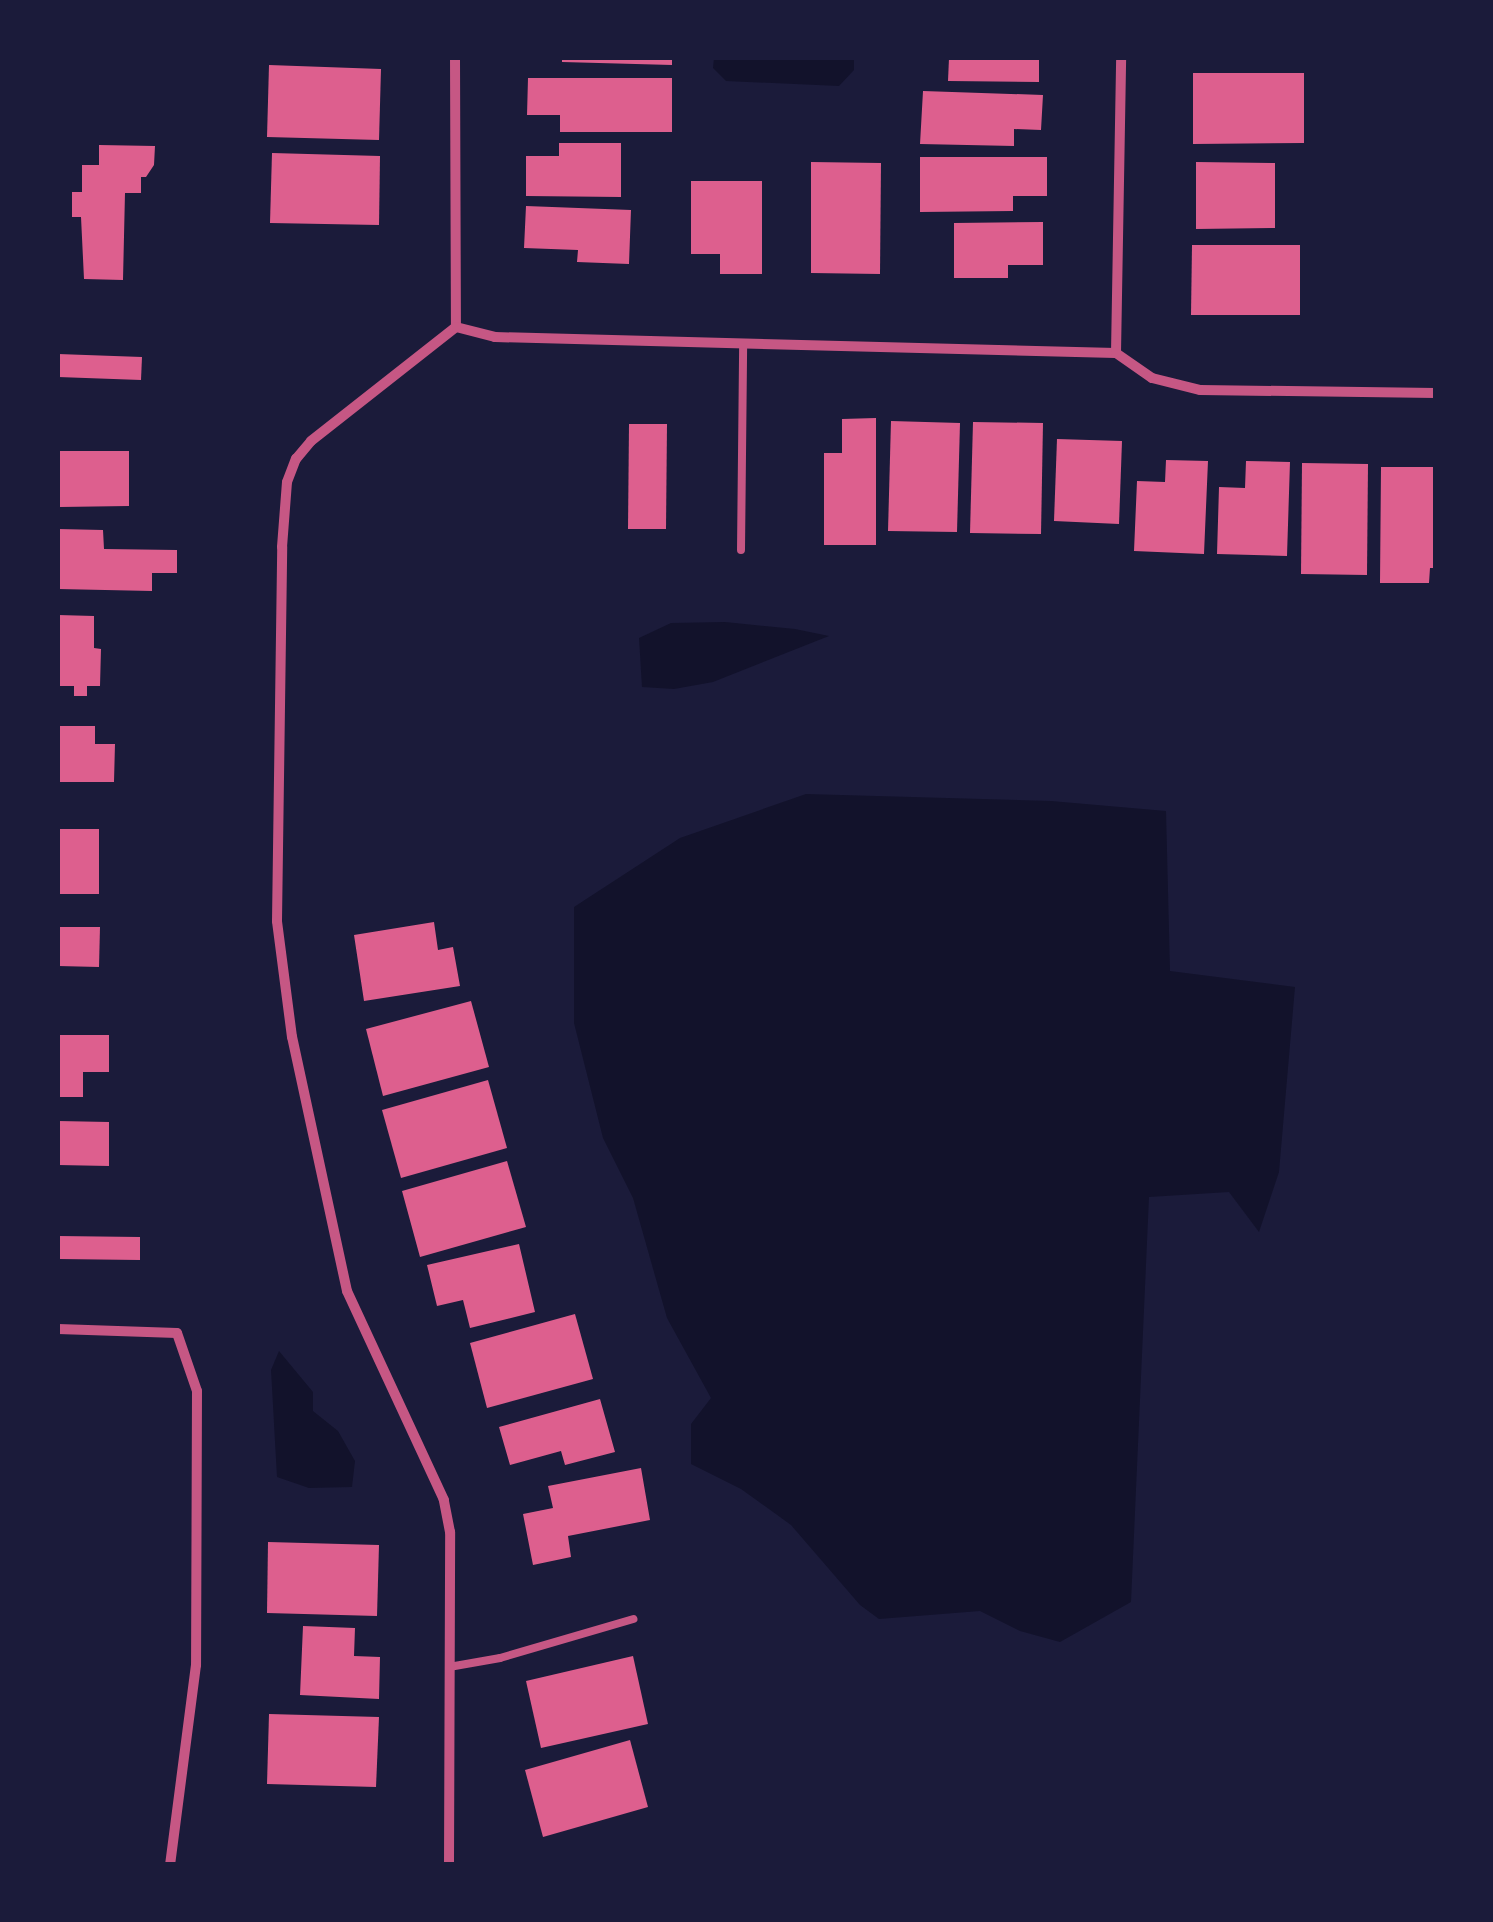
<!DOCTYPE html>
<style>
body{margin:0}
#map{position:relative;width:1493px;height:1922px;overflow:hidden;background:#1b1b3a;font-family:"Public Sans",sans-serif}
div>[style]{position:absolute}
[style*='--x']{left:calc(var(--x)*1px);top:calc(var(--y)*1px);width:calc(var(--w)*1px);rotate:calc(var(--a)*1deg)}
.water>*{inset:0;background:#12122b}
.building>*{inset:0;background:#dd5f8e}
.service>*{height:8px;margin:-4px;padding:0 4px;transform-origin:4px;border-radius:4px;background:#c65784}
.minor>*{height:10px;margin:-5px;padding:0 5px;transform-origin:5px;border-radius:5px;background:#c65784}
span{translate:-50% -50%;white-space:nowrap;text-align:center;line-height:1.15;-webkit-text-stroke:8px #1b1b3a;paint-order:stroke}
.frame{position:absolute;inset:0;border:60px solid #1b1b3a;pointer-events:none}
</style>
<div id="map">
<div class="water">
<i style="clip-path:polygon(714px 58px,854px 58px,854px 70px,839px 86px,726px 81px,713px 68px)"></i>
<i style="clip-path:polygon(725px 622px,795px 629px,829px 636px,713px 682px,674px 689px,642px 687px,639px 638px,671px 623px)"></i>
<i style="clip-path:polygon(806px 794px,1051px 801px,1166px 811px,1170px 971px,1295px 987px,1279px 1172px,1259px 1232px,1229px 1192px,1149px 1197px,1131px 1602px,1060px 1642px,1020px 1631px,980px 1611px,879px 1619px,860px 1605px,791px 1525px,741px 1489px,691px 1464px,691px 1424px,711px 1398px,667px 1318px,633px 1198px,603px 1138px,574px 1023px,574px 907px,680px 838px)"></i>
<i style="clip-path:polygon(279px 1351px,313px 1392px,313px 1411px,338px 1431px,355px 1461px,352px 1487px,309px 1488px,277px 1477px,271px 1370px)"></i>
</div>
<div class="building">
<i style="clip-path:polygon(562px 58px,672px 58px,672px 65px,562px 62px)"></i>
<i style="clip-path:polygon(949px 58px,1039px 58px,1039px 82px,948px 81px)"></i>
<i style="clip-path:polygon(269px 65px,381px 69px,379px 140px,267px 137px)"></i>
<i style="clip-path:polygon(1193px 73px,1304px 73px,1304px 143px,1193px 144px)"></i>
<i style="clip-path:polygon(528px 78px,672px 78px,672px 132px,560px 132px,560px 115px,527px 115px)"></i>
<i style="clip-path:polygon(923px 91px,1043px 95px,1041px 130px,1014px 129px,1014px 146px,920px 144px)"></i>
<i style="clip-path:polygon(559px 143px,621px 143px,621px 197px,526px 196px,526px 156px,559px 156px)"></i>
<i style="clip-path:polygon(99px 145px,155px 146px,154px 165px,146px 177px,141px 177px,141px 193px,125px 193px,123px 280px,84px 279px,81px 217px,72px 217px,72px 192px,82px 192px,82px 165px,99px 165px)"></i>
<i style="clip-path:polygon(272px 153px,380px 156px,379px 225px,270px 223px)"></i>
<i style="clip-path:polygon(920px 157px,1047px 157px,1047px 196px,1013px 196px,1013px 211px,920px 212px)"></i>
<i style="clip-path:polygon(811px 162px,881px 163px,880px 274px,811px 273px)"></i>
<i style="clip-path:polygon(1196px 162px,1275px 163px,1275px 228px,1196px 229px)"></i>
<i style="clip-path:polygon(691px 181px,762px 181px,762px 274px,720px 274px,720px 254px,691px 254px)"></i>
<i style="clip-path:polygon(526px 206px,631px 210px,629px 264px,577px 262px,578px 250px,524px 248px)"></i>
<i style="clip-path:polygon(1043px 222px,1043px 265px,1008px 265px,1008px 278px,954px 278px,954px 223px)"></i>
<i style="clip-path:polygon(1192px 245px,1300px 245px,1300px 315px,1191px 315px)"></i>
<i style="clip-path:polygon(58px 354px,142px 357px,141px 380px,58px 377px)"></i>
<i style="clip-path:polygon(876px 418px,876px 545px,824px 545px,824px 453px,842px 453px,842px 419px)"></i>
<i style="clip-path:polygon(891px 421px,960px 423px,957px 532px,888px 531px)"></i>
<i style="clip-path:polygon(973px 422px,1043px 423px,1041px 534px,970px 533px)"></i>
<i style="clip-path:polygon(629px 424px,667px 424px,666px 529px,628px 529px)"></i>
<i style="clip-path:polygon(1057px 439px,1122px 441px,1119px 524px,1054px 521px)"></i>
<i style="clip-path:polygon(59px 451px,129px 451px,129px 506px,60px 507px)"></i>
<i style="clip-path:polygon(1166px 460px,1208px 461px,1204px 554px,1134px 551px,1137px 481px,1165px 482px)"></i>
<i style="clip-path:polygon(1246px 461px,1290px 462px,1287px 556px,1217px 554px,1219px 487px,1245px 488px)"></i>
<i style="clip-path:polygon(1302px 463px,1368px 464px,1367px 575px,1301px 574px)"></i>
<i style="clip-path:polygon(1381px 467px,1436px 467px,1436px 568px,1430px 568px,1429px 583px,1380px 583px)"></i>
<i style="clip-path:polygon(58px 529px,103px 530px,104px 549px,177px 550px,177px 573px,152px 573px,152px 591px,58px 589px)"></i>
<i style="clip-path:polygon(58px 615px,94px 616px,94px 648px,101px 649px,100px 686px,87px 686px,87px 696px,74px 696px,74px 686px,58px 686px)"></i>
<i style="clip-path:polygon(58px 726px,95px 726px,95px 744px,115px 744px,114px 782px,58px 782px)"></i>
<i style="clip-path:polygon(58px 829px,99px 829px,99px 894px,58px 894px)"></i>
<i style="clip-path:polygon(434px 922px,438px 950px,453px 947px,460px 986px,364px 1001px,354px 935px)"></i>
<i style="clip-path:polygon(58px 927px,100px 927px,99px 967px,58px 966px)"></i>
<i style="clip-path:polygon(471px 1001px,489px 1067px,383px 1096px,366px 1029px)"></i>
<i style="clip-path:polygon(58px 1035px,109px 1035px,109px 1072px,83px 1072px,83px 1097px,58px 1097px)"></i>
<i style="clip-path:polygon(488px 1080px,507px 1148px,401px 1178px,382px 1110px)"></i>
<i style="clip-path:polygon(58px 1121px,109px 1122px,109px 1166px,58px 1165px)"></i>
<i style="clip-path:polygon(507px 1161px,526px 1227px,420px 1257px,402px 1191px)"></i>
<i style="clip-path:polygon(58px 1236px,140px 1237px,140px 1260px,58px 1259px)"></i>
<i style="clip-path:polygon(519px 1244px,535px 1312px,470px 1328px,463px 1300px,437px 1306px,427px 1265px)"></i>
<i style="clip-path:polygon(575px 1314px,593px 1379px,487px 1408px,470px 1343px)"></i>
<i style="clip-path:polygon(600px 1399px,615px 1452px,565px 1465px,561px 1451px,510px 1465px,499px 1427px)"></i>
<i style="clip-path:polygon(641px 1468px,650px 1520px,568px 1536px,571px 1557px,533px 1565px,523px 1514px,553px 1508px,548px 1486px)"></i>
<i style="clip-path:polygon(268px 1542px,379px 1545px,377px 1616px,267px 1613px)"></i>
<i style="clip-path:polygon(303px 1626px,355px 1628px,354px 1656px,380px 1657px,379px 1699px,300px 1695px)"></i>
<i style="clip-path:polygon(633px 1656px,648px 1724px,541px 1748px,526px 1681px)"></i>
<i style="clip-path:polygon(269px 1714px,379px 1717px,376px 1787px,267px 1784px)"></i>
<i style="clip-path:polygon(630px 1740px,648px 1807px,543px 1837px,525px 1770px)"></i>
</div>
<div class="service">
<i style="--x:741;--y:550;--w:207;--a:-89.4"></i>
<i style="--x:449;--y:1667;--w:52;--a:-10"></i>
<i style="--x:500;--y:1658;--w:139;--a:-16.3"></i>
</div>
<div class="minor">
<i style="--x:455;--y:58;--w:269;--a:89.8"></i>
<i style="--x:456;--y:327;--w:40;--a:14.4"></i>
<i style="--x:495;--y:337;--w:621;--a:1.48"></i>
<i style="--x:1116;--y:353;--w:44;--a:34.8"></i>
<i style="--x:1152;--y:378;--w:49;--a:14"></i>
<i style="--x:1200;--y:390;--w:236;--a:0.7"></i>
<i style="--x:1116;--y:353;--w:295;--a:-89"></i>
<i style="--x:58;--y:1329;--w:119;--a:1.9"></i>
<i style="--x:177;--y:1333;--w:61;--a:71"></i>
<i style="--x:197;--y:1391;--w:274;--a:90.2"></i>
<i style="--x:196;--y:1665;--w:201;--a:97.4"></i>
<i style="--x:449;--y:1864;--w:332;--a:-89.8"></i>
<i style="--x:450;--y:1532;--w:33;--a:-101"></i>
<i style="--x:444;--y:1500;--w:230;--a:-114.9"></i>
<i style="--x:347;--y:1291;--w:260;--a:-102.2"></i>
<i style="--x:292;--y:1037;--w:117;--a:-97.4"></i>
<i style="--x:277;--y:921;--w:374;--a:-89.2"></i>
<i style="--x:282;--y:547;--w:65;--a:-85.6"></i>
<i style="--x:287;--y:482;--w:25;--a:-69"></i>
<i style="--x:296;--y:459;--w:23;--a:-50"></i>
<i style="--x:311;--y:441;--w:184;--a:-38.2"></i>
</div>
<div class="frame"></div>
</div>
